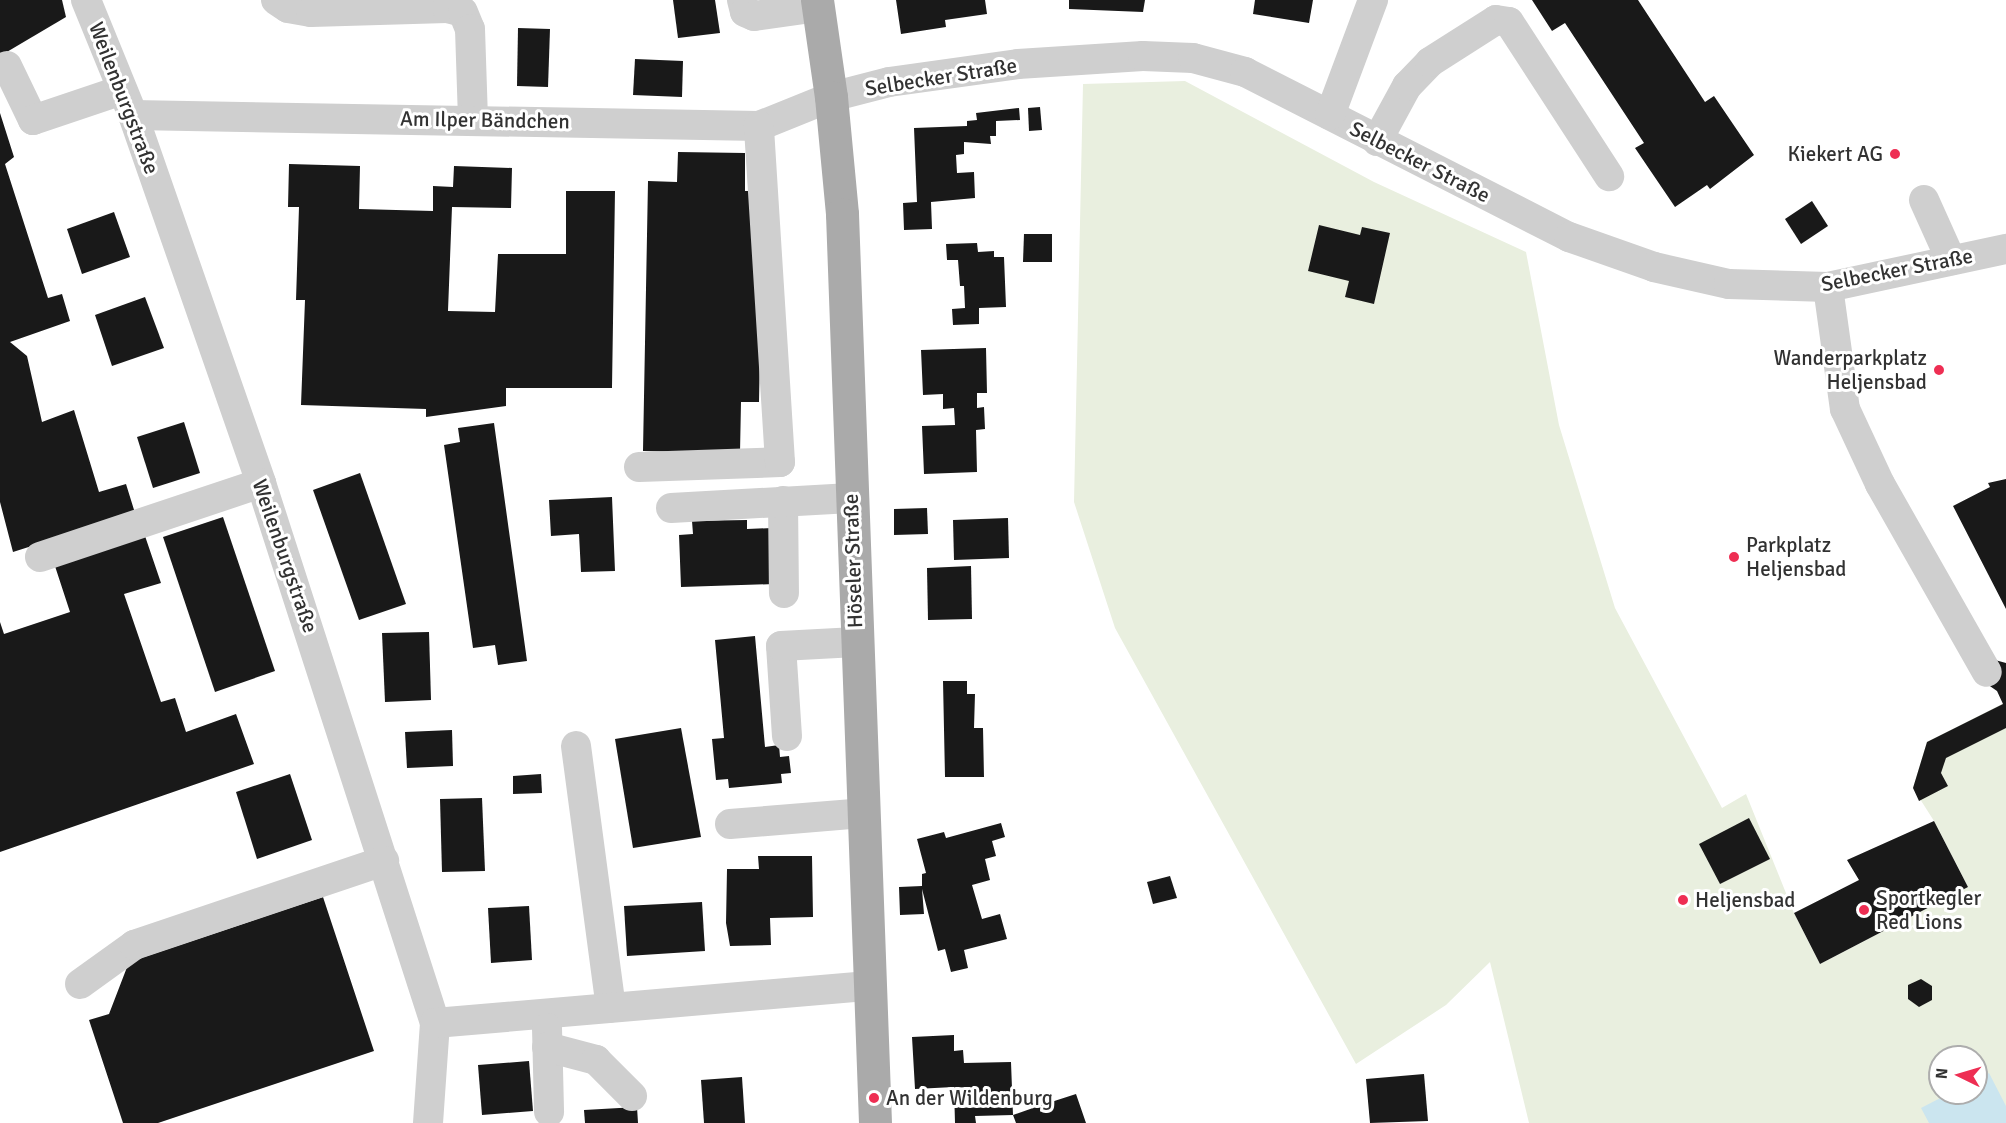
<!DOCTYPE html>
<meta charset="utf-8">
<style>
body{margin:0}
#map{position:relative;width:2006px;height:1123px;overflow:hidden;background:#fff;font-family:Signika,sans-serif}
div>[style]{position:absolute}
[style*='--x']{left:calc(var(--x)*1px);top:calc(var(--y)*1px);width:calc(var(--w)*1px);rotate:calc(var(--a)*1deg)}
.green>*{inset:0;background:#e9efdf}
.water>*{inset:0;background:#cbe5ef}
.building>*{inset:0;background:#191919}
.minor>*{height:30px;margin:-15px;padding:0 15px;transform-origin:15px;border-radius:15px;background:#cfcfcf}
.major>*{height:33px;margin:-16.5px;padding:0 16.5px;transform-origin:16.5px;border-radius:16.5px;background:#aaa}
.dots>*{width:16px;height:16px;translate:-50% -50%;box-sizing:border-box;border:3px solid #fff;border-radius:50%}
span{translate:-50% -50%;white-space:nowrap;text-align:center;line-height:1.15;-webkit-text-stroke:6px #fff;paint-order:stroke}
.street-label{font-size:21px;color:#323232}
.poi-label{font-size:21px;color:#323232}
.right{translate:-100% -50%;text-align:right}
.left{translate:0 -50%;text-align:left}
.north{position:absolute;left:1928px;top:1045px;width:60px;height:60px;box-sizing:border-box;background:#fff;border:2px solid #adadad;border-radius:50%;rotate:275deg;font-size:16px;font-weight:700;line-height:24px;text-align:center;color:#323232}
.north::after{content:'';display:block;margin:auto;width:21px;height:27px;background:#ee2e53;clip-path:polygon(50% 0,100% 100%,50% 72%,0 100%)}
</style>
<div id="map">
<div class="green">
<i style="clip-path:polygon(evenodd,1185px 81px,1374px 182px,1526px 252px,1559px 425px,1615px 608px,1722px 808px,1746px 794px,1794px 913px,1820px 964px,1968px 887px,1934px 821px,1913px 788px,1927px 742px,2006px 702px,1987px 672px,2006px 663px,2006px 1123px,1529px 1123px,1490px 962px,1446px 1005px,1356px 1064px,1115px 628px,1074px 502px,1083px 84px,1185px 81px,1940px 1057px,1976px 1057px,1976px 1093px,1940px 1093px,1940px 1057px)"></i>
</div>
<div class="water">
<i style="clip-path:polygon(1989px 1073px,2006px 1106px,2006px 1123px,1929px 1123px,1921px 1108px,1950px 1093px,1976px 1093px,1976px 1080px)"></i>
</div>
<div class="building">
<i style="clip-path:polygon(0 0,62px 0,66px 17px,0 56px)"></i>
<i style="clip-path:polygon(673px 0,715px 0,720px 33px,678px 38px)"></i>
<i style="clip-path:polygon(896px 0,985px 0,987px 14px,945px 20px,946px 27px,901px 34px)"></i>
<i style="clip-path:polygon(1069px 0,1145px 0,1143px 12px,1069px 9px)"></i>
<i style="clip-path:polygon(1255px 0,1313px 0,1309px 23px,1253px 14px)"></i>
<i style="clip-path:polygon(1532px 0,1638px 0,1705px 102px,1714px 96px,1754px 155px,1710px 189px,1707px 185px,1675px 207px,1635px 148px,1644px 143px,1565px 23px,1552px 31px)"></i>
<i style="clip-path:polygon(518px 28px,550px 29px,548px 87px,517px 86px)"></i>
<i style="clip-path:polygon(635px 59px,683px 61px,682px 97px,633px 95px)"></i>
<i style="clip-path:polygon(1040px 107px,1042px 130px,1029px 131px,1028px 108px)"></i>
<i style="clip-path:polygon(1019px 108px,1020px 120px,996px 121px,996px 136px,990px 136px,991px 144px,964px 142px,964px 154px,956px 155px,957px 173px,974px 172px,975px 198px,931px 202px,932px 229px,904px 230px,903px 203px,917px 202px,914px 128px,967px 126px,967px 121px,977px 120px,976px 113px)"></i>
<i style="clip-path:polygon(0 113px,14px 157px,5px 164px,48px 298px,62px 294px,70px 321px,10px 342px,27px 356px,42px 422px,74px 410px,99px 492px,126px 484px,135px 513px,13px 552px,0 502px)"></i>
<i style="clip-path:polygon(678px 152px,745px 153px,745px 191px,763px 191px,759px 402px,741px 402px,740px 453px,643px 451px,648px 181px,677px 182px)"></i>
<i style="clip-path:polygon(289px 164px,360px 166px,359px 209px,433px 211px,433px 186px,453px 187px,454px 166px,512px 168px,511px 208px,452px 207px,448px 311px,495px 312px,498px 254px,566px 254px,566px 191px,615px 191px,612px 388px,506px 388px,506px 406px,426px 417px,426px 409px,301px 405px,305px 300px,296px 300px,299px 207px,288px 207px)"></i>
<i style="clip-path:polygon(1812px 201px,1828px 226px,1801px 244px,1785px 219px)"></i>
<i style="clip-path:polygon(114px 212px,130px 257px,82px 274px,67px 229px)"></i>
<i style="clip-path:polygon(1319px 225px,1360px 235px,1362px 227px,1390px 233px,1374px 304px,1345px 297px,1349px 281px,1308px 271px)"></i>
<i style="clip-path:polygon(1024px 234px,1052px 234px,1052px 262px,1023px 262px)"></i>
<i style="clip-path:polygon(977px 243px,978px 252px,994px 251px,994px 257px,1004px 257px,1006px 307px,979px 308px,979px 324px,953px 325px,952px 309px,965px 308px,964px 286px,960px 286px,958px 260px,947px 260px,946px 244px)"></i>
<i style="clip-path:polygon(145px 297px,164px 348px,112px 366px,95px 315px)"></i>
<i style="clip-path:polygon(986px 348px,987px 393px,977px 393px,977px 408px,984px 407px,985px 429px,976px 430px,977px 472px,924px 474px,922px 426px,955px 425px,954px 408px,943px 409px,943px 394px,923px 395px,921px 350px)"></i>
<i style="clip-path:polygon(184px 422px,200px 473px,153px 488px,137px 437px)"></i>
<i style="clip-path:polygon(494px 423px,527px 661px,498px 665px,495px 645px,473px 648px,444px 445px,460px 442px,458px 428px)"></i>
<i style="clip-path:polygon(360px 473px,406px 604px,359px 620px,313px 490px)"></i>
<i style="clip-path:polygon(2006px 479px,2006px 609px,1953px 506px,1990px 487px,1988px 483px)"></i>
<i style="clip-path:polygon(612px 497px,615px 571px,581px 572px,579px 534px,551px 536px,549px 500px)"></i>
<i style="clip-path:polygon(927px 508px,928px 534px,894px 535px,894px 509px)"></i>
<i style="clip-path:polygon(223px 517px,275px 671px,215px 692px,163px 537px)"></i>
<i style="clip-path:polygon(1008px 518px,1009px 558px,954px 560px,953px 520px)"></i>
<i style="clip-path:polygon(747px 520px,747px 529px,772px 528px,774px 584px,681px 587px,679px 535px,693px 534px,692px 521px)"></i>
<i style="clip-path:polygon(145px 536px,161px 583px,124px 594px,161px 702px,175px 698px,186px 732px,236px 714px,254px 764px,0 852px,0 622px,4px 634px,70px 612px,52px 557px)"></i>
<i style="clip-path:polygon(971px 566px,972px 619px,928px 620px,927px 568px)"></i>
<i style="clip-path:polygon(429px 632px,431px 700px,385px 702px,382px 633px)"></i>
<i style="clip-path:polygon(755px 636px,765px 747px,779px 745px,780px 757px,789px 756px,791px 773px,781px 774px,782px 783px,729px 788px,728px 779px,716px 780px,712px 739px,724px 738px,715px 640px)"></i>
<i style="clip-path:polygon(1995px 660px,2006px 663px,2006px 728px,1946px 758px,1941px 773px,1948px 786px,1919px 801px,1913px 788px,1927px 742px,2003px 704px,1997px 691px,1984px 682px)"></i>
<i style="clip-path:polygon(943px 681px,967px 681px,967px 694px,975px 694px,974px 728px,983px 728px,984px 777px,945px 777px)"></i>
<i style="clip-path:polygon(681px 728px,701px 837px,633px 848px,615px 739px)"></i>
<i style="clip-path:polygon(452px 730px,453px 766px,407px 768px,405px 732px)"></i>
<i style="clip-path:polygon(290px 774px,312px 840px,257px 859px,236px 792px)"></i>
<i style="clip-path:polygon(541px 774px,542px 793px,513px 794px,513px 776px)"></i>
<i style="clip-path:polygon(482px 798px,485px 871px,442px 872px,440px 799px)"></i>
<i style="clip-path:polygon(1749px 818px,1770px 859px,1720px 884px,1699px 844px)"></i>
<i style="clip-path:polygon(1934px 821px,1968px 887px,1820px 964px,1794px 913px,1859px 880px,1847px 860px)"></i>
<i style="clip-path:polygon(1001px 823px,1005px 837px,992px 841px,996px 856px,985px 859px,990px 880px,972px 885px,982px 919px,1000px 914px,1007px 939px,964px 950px,968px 968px,951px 972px,945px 949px,938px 951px,922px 889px,924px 914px,900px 915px,899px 887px,922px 886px,922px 874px,926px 873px,917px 839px,944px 832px,946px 838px)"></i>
<i style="clip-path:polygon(758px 856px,812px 856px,813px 917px,770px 918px,771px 945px,730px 946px,726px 923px,727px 869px,759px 869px)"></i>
<i style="clip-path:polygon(1170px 876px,1177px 898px,1153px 904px,1147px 882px)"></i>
<i style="clip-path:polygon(323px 897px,374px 1051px,158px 1123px,123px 1123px,89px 1020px,109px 1014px,129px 962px)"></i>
<i style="clip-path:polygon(702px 902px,705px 951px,627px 956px,624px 906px)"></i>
<i style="clip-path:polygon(529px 906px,532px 960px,491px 963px,488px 908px)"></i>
<i style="clip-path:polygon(1921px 979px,1932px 986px,1932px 1000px,1919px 1007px,1908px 999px,1908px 985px)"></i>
<i style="clip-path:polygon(954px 1035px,954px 1051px,963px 1050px,964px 1063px,1011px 1062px,1013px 1115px,975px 1116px,976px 1123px,955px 1123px,954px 1087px,915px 1089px,912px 1037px)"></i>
<i style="clip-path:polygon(529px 1061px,533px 1111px,482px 1115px,478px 1065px)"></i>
<i style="clip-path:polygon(1424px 1074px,1428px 1121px,1370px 1123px,1366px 1079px)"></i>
<i style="clip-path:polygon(742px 1077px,745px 1123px,704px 1123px,701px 1080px)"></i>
<i style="clip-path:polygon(1076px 1094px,1086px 1123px,1016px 1123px,1013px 1115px,1033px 1108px,1031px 1100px,1042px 1096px,1045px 1104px)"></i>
<i style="clip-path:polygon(637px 1107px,638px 1123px,585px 1123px,584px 1110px)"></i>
</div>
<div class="minor">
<i style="--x:86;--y:0;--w:124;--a:67.8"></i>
<i style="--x:133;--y:115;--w:390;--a:70.8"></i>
<i style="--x:261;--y:483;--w:567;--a:72.14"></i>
<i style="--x:435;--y:1023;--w:100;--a:94"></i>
<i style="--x:276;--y:0;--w:14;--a:34"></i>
<i style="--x:288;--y:8;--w:23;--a:10"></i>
<i style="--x:311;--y:12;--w:136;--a:-1.7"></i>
<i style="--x:447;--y:8;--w:16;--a:14"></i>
<i style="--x:463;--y:12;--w:18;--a:68"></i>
<i style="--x:470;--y:29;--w:91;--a:88.1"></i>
<i style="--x:742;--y:0;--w:12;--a:76"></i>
<i style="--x:745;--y:12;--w:10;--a:24"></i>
<i style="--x:754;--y:16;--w:65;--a:-8"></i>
<i style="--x:7;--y:66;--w:60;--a:64.3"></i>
<i style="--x:33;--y:120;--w:94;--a:-18.6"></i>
<i style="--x:133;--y:115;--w:626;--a:1.01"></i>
<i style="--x:759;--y:126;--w:78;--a:-21.9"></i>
<i style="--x:831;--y:97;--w:60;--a:-14.5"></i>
<i style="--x:889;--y:82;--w:130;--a:-7.9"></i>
<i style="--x:1018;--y:64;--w:125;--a:-3.7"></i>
<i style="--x:1143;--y:56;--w:50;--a:2.3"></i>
<i style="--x:1193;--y:58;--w:54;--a:15.1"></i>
<i style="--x:1245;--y:72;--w:364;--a:27"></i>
<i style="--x:1569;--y:237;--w:90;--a:19.4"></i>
<i style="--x:1654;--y:267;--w:77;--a:12.8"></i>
<i style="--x:1729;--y:284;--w:99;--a:1.7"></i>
<i style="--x:1828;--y:287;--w:182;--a:-12.1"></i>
<i style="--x:1330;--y:115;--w:123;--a:-69.5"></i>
<i style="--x:1377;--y:141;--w:63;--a:-61.4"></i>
<i style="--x:1407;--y:86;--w:33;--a:-46"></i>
<i style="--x:1430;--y:62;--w:78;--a:-32.5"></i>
<i style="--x:1496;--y:20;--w:13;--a:9"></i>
<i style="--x:1509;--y:22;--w:184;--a:57"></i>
<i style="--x:1924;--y:200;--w:66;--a:65.8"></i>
<i style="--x:1828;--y:287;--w:123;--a:82.1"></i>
<i style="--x:1845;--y:409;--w:83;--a:65"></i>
<i style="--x:1880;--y:484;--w:216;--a:60.4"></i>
<i style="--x:639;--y:467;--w:141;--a:-2"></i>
<i style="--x:780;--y:462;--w:337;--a:-93.6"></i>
<i style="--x:783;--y:501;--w:92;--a:89.4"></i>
<i style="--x:671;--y:508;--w:180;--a:-3.2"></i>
<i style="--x:40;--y:557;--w:233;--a:-18.5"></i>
<i style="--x:787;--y:736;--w:90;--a:-93.8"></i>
<i style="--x:781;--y:646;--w:75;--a:-3.1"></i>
<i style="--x:576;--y:746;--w:264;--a:82.4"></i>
<i style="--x:730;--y:824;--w:133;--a:-4.7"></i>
<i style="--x:80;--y:984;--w:67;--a:-35.8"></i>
<i style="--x:134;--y:945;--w:264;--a:-18.6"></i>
<i style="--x:435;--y:1023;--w:438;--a:-4.9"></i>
<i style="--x:547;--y:1028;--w:84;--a:88.6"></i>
<i style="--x:547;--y:1047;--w:51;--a:14.9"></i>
<i style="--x:596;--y:1060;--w:51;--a:45"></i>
</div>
<div class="major">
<i style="--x:817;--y:0;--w:98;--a:81.8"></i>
<i style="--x:831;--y:97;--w:118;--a:84.6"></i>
<i style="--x:842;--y:214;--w:910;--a:87.92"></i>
</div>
<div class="dots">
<i style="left:1895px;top:154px;background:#ee2e53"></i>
<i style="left:1939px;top:370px;background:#ee2e53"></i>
<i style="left:1734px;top:557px;background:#ee2e53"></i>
<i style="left:1683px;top:900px;background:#ee2e53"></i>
<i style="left:1864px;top:910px;background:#ee2e53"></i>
<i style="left:874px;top:1098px;background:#ee2e53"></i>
</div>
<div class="street-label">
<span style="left:941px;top:77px;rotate:-9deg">Selbecker Straße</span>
<span style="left:124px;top:98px;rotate:69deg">Weilenburgstraße</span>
<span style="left:485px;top:120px;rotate:1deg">Am Ilper Bändchen</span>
<span style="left:1420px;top:162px;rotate:27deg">Selbecker Straße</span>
<span style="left:1897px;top:270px;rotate:-11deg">Selbecker Straße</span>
<span style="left:285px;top:556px;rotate:71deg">Weilenburgstraße</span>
<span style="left:853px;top:561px;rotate:-92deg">Höseler Straße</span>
</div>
<div class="poi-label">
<span class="right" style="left:1883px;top:154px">Kiekert AG</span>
<span class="right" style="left:1927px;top:370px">Wanderparkplatz<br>Heljensbad</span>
<span class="left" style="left:1746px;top:557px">Parkplatz<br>Heljensbad</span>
<span class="left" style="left:1876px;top:910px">Sportkegler<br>Red Lions</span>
<span class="left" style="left:1695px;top:900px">Heljensbad</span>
<span class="left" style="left:886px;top:1098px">An der Wildenburg</span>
</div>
<div class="north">N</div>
</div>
